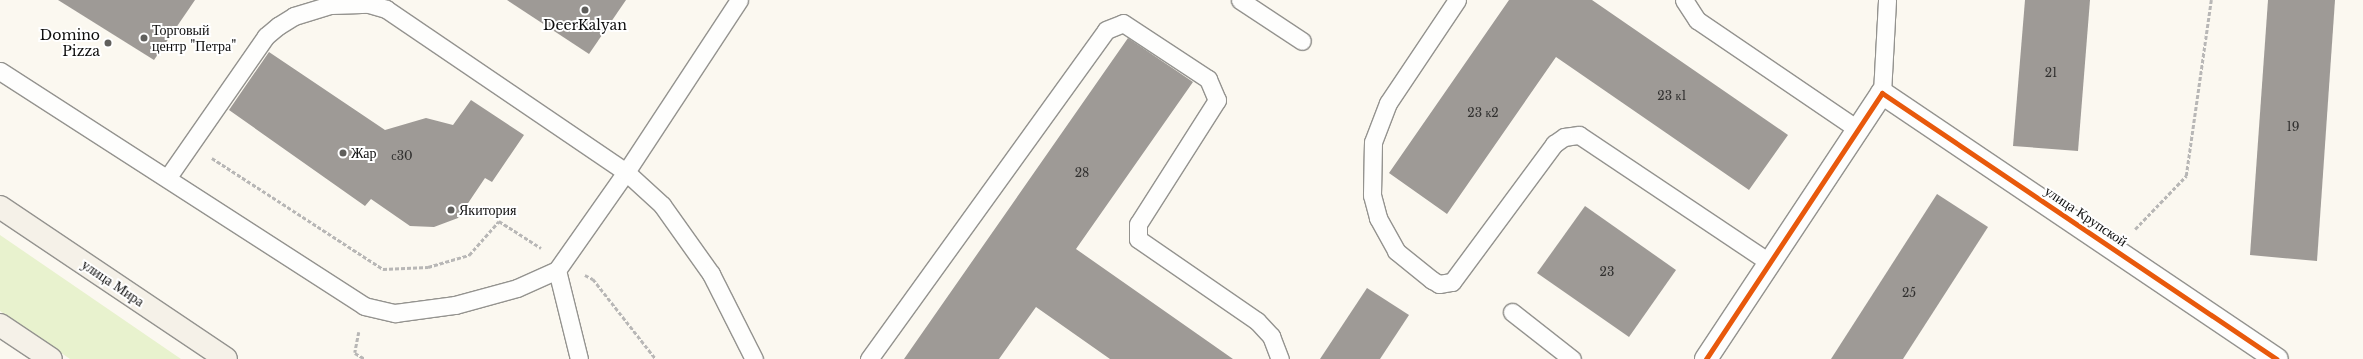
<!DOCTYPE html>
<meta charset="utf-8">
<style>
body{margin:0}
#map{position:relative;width:2363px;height:359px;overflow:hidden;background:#fbf8f0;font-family:"Libre Baskerville",serif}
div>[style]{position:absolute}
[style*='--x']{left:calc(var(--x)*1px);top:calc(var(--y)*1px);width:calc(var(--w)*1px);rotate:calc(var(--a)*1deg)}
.green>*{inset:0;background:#e8f2ce}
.building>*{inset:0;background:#9e9a96}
.path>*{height:2.5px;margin-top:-1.25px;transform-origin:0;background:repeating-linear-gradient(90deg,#b8b7b6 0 4px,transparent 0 6px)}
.roads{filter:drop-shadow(1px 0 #94938f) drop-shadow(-1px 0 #94938f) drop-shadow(0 1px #94938f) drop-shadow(0 -1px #94938f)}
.lane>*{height:17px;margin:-8.5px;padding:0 8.5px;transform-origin:8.5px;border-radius:8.5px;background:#fefefd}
.street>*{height:22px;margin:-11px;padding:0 11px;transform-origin:11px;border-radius:11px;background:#fefefd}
.secondary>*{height:22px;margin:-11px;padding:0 11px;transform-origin:11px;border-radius:11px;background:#f5f1e8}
.cycleway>*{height:5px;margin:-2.5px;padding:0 2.5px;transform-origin:2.5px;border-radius:2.5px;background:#e8590c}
.dots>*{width:11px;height:11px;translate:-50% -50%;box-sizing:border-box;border:2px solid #fff;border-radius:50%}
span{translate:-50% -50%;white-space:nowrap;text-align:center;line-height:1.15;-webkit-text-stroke:4px #fff;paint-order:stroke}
.number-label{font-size:12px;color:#31302f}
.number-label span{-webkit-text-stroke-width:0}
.poi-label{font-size:14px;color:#0d0d0d}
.left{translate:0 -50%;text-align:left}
.right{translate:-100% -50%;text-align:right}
.street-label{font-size:14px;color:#0d0d0d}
</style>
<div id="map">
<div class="green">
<i style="clip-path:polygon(0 235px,181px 359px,70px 359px,0 311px)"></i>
</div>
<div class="building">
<i style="clip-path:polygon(58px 0,195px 0,154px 60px)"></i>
<i style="clip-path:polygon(507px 0,626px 0,589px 54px)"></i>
<i style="clip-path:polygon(1509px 0,1592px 0,1788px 135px,1749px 190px,1556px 57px,1447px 214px,1389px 173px)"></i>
<i style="clip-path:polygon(2025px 0,2090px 0,2078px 151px,2013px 146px)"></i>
<i style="clip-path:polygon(2268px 0,2335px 0,2317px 261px,2250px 255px)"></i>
<i style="clip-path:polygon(1128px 38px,1193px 82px,1076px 249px,1233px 359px,1110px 359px,1036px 307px,999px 359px,904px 359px)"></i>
<i style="clip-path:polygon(269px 52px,385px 130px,426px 118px,453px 125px,471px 100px,524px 135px,492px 182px,485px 178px,458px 218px,434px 227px,410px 226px,371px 199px,365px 206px,229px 110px)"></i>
<i style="clip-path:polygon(1937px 194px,1988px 227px,1903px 359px,1831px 359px)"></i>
<i style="clip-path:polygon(1585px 206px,1676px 270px,1629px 337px,1537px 273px)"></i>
<i style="clip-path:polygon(1367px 288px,1409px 315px,1380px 359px,1320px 359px)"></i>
</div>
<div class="path">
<i style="--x:212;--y:158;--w:204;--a:33"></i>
<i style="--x:383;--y:269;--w:45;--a:-2.5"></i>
<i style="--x:428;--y:267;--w:43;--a:-16.3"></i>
<i style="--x:469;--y:255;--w:45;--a:-48.6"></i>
<i style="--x:499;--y:221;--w:50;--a:32.7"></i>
<i style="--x:2135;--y:229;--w:74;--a:-46.1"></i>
<i style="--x:2186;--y:176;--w:178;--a:-81.9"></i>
<i style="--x:585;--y:275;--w:9;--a:27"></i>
<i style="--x:593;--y:279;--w:102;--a:51.8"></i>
<i style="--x:359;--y:332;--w:21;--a:101"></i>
<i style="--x:355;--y:353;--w:12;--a:31"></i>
</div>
<div class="roads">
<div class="lane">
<i style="--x:1240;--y:0;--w:74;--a:33.5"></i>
<i style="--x:1457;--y:0;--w:124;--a:123.8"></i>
<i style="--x:1388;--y:103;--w:42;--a:111"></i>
<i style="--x:1373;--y:142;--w:53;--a:91.1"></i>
<i style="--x:1372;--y:195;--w:24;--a:75"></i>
<i style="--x:1378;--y:218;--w:38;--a:61"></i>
<i style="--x:1396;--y:251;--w:46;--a:38.9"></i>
<i style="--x:1432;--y:280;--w:8;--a:30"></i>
<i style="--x:1439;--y:284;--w:13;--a:-9"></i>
<i style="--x:1452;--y:282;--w:172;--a:-53.5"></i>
<i style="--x:1554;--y:144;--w:12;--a:-35"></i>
<i style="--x:1564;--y:137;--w:15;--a:-8"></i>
<i style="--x:1579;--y:135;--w:230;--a:33.8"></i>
<i style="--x:1684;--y:0;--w:24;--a:57"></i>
<i style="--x:1697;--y:20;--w:196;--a:34.2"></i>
<i style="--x:0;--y:71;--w:433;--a:32.8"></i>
<i style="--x:364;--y:306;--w:32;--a:13"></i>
<i style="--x:395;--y:313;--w:61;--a:-7.6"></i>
<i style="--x:455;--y:305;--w:64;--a:-15.3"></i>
<i style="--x:517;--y:288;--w:44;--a:-24.2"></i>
<i style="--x:1882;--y:93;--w:93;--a:-86.9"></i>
<i style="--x:168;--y:177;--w:172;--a:-55.2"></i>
<i style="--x:266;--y:36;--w:16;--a:-40"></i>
<i style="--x:278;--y:26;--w:19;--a:-32"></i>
<i style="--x:294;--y:16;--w:39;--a:-17"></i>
<i style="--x:331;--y:5;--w:38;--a:-2"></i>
<i style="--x:369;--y:4;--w:18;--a:16"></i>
<i style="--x:386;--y:9;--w:290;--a:34.2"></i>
<i style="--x:626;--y:172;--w:49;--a:42.5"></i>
<i style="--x:662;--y:205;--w:85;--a:54.6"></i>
<i style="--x:711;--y:274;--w:95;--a:63.2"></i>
<i style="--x:1512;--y:312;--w:76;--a:38.1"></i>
<i style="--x:579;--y:359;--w:92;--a:-103.9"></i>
<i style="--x:557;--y:270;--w:120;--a:-54.9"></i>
<i style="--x:626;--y:172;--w:206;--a:-56.7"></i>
<i style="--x:869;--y:359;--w:405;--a:-54.2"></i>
<i style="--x:1106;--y:30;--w:18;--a:-22"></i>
<i style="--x:1123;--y:23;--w:102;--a:33.4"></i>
<i style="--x:1208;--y:79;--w:23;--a:67"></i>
<i style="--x:1217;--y:100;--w:147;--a:122.5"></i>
<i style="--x:1138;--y:224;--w:15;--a:90"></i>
<i style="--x:1138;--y:239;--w:145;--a:34.6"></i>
<i style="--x:1257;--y:321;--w:21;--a:47"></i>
<i style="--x:1271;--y:336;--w:25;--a:69"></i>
</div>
<div class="street">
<i style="--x:1706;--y:359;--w:319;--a:-56.5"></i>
<i style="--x:1882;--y:93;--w:476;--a:34"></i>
</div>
<div class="secondary">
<i style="--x:0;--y:207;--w:272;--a:33.9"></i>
<i style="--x:0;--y:325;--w:61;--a:33.7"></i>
</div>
</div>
<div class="cycleway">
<i style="--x:1706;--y:359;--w:319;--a:-56.5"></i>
<i style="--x:1882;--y:93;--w:476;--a:34"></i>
</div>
<div class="dots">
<i style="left:585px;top:10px;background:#605f5c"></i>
<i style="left:144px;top:38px;background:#605f5c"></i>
<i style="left:108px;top:43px;background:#605f5c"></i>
<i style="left:343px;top:153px;background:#605f5c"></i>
<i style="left:451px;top:210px;background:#605f5c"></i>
</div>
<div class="number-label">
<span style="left:2051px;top:73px">21</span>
<span style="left:1672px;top:96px">23 к1</span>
<span style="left:1483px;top:113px">23 к2</span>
<span style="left:2293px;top:127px">19</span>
<span style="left:402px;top:156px">с30</span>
<span style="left:1082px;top:173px">28</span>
<span style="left:1607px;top:272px">23</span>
<span style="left:1909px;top:293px">25</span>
</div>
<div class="poi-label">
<span style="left:585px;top:25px">DeerKalyan</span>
<span class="left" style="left:152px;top:38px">Торговый<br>центр "Петра"</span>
<span class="right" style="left:100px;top:43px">Domino<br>Pizza</span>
<span class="left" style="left:351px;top:153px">Жар</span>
<span class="left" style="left:459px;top:210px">Якитория</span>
</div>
<div class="street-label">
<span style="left:2086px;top:216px;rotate:34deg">улица Крупской</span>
<span style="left:113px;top:283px;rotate:34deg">улица Мира</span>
</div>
</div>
